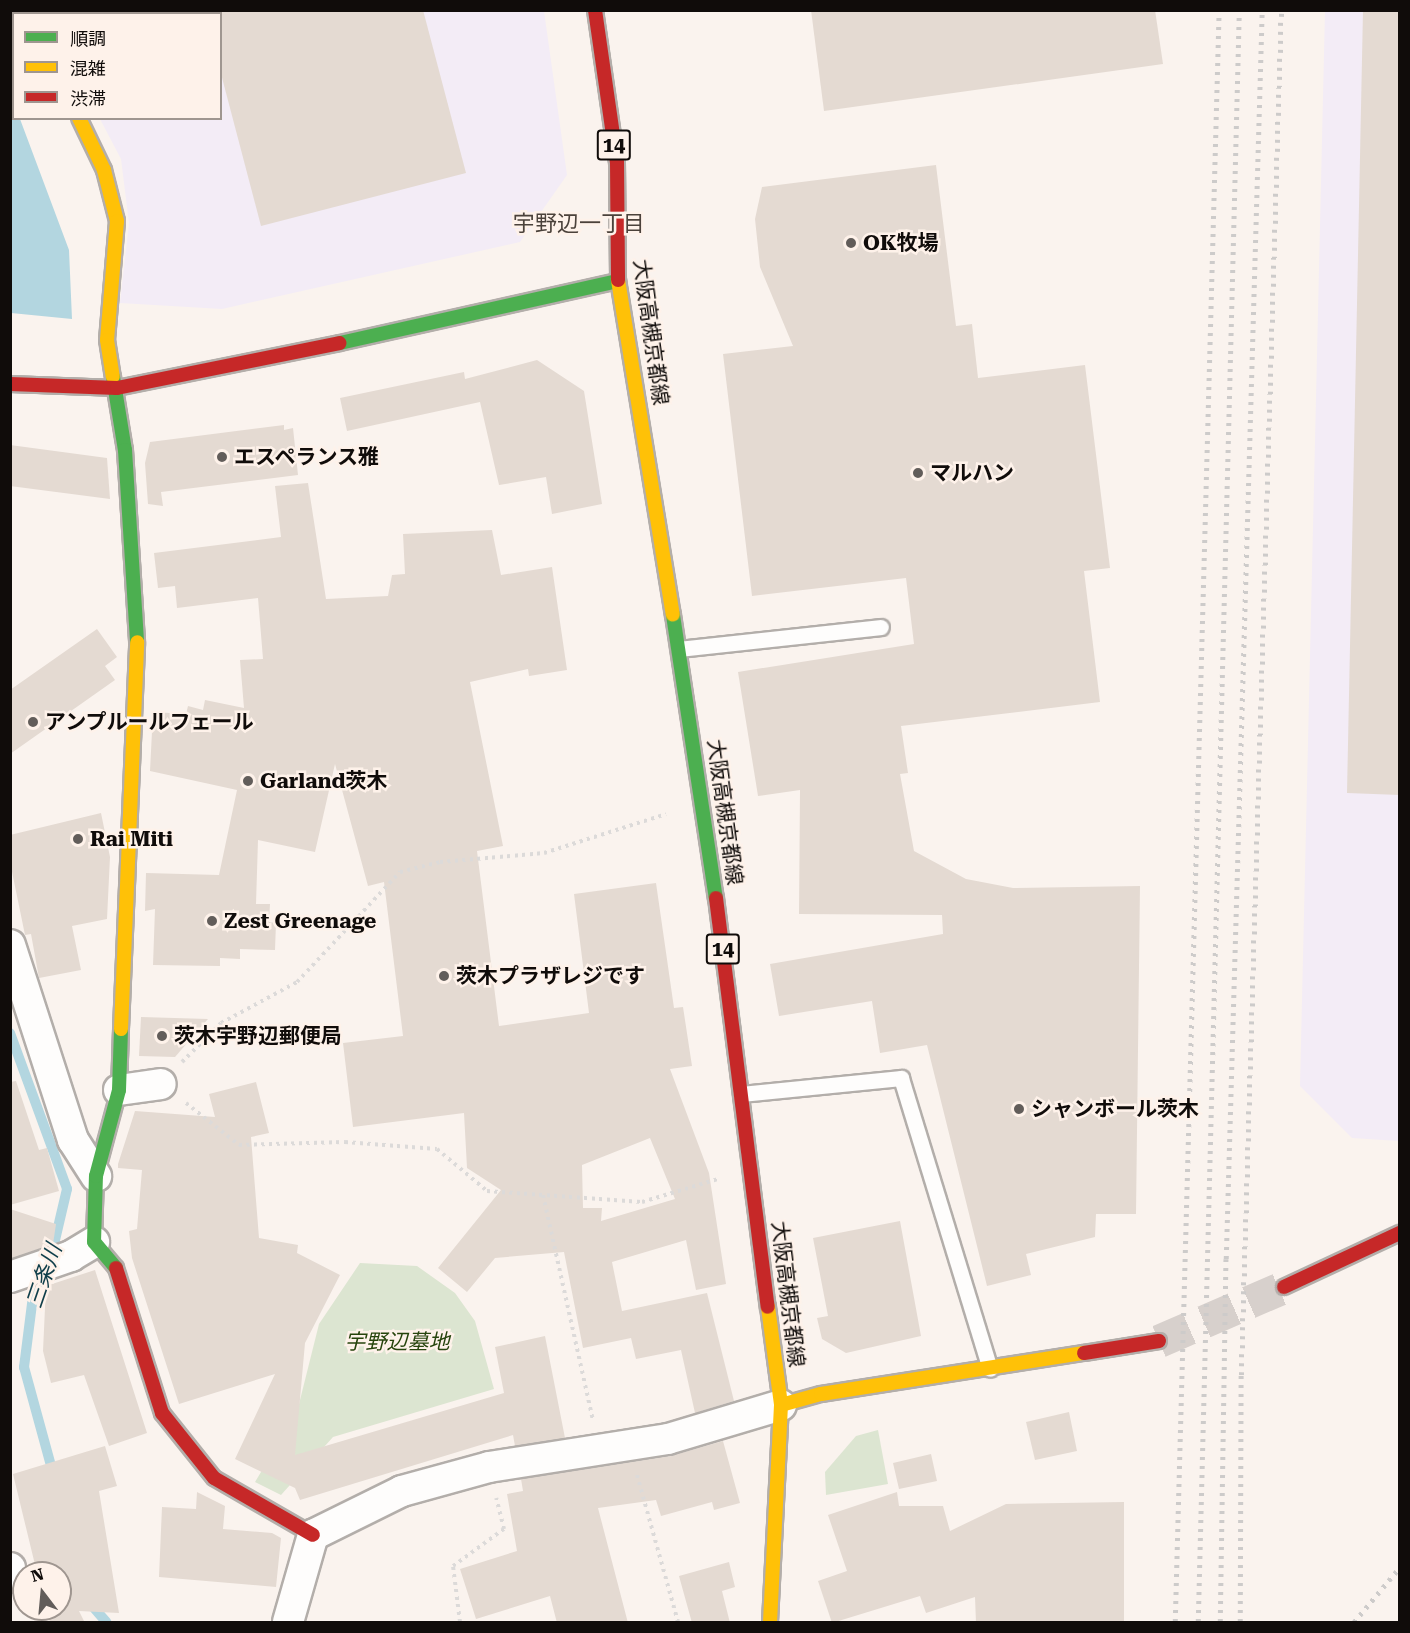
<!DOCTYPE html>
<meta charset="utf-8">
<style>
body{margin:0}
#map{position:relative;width:1410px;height:1633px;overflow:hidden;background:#faf3ee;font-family:"Roboto Serif","Noto Sans JP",serif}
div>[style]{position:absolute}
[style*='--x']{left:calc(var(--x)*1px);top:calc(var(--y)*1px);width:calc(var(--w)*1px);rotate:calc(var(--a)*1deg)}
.industrial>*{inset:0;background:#f3ecf6}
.green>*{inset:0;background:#dce5d1}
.water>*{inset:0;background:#b3d6e0}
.stream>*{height:10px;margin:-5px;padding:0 5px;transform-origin:5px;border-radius:5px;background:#b3d6e0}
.building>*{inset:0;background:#e4dad2}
.secondary-tunnel>*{height:33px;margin-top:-16.5px;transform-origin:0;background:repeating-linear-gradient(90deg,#d7d0cc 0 33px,transparent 0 49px)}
.path>*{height:4px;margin-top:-2px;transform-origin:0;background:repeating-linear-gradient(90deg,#dcdad9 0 3px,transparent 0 7.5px)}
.roads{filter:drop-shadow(2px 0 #b3aeaa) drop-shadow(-2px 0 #b3aeaa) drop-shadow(0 2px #b3aeaa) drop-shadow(0 -2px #b3aeaa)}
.lane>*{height:15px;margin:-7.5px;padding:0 7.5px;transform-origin:7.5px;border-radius:7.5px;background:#fefdfc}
.street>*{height:30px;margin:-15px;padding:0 15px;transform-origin:15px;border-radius:15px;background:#fefdfc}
.fast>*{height:14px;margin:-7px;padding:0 7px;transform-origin:7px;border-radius:7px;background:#4caf50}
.slow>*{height:14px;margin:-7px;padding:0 7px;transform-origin:7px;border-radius:7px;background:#ffc107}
.jam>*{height:14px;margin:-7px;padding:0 7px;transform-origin:7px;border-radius:7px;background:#c62828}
.rail>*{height:4.5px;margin-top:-2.25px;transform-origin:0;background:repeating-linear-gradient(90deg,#cdcbca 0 3px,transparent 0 9px)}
.dots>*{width:16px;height:16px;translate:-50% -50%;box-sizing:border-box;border:3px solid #fef2ea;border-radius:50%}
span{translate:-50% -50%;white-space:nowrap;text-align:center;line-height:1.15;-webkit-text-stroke:5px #fef2ea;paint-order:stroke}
.shield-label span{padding:2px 4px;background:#fef2ea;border:2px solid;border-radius:4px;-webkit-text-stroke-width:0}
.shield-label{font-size:20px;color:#100c0a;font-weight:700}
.poi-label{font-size:21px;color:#100c0a;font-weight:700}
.left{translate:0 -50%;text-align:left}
.street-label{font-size:21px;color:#100c0a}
.park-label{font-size:21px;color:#26440c;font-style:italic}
.neighbourhood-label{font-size:22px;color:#4b423b}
.water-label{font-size:22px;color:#0f3e4a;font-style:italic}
.frame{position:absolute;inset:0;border:12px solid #100c0a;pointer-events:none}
.legend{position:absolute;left:12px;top:12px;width:210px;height:108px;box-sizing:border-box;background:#fef2ea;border:2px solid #9f9690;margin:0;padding:8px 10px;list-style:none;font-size:18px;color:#100c0a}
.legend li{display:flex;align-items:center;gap:12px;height:30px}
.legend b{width:30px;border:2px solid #9f9690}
.north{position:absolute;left:12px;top:1561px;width:60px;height:60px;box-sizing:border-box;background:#fef2ea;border:2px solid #9f9690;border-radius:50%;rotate:344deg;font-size:16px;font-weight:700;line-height:24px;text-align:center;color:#100c0a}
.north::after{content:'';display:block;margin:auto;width:21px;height:27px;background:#625d5a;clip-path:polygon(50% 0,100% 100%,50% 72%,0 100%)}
</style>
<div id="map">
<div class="industrial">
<i style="clip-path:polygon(43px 11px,544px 11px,567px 175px,520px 242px,222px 309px,120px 303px,129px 223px,121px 159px,100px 119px,220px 118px,220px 14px)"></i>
<i style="clip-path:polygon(1325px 11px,1399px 11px,1399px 1141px,1352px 1138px,1300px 1086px)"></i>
</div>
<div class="green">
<i style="clip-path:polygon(360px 1263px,417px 1266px,455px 1293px,475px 1321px,494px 1389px,333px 1437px,281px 1495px,255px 1482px,297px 1412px,319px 1324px)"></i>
<i style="clip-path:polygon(878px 1430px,888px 1484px,826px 1495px,825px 1472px,856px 1436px)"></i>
</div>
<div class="water">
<i style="clip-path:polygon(10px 94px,14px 118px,20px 119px,69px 250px,72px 319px,11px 313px)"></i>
</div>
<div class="stream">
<i style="--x:10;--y:1033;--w:166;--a:69.9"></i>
<i style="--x:67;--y:1189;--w:70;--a:103.2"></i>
<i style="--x:44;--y:1271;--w:27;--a:114"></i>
<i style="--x:33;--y:1296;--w:72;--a:97.2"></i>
<i style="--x:24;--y:1367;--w:114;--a:74.7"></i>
<i style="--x:88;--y:1601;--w:28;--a:49"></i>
</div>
<div class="building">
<i style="clip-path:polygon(220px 10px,423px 10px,466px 173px,261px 226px,220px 70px)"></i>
<i style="clip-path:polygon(811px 10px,1155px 10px,1163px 64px,824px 111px)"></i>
<i style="clip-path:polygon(1363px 10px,1400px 10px,1400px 795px,1347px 793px)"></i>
<i style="clip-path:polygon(936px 165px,956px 326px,972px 324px,978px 378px,1085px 365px,1110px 568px,1084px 571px,1100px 702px,901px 726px,908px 773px,900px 774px,914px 851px,966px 879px,1013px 888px,1140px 886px,1136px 1214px,1096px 1214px,1095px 1237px,1026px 1254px,1031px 1275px,987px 1286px,927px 1045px,880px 1053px,872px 1001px,779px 1016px,770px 964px,943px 934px,942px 915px,799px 914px,800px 790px,758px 796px,738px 672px,914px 644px,906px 578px,752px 596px,723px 354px,793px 346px,760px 267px,755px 219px,762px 187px)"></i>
<i style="clip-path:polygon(537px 360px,584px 391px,602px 504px,552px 514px,546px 477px,499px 485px,480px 402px,347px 431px,340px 398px,464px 372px,465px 379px)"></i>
<i style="clip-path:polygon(284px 425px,284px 430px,293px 428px,298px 475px,161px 492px,163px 506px,148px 504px,145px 463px,150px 442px)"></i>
<i style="clip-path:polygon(10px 445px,107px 458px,110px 499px,10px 486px)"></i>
<i style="clip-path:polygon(evenodd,308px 483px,326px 599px,388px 596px,392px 575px,405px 574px,403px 534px,492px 530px,501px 575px,552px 567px,567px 670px,529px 676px,528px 669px,470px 682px,503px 846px,477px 851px,499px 1026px,589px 1013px,574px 894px,656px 883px,674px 1008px,683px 1007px,692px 1066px,670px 1069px,709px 1173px,726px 1284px,696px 1290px,686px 1240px,612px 1262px,622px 1311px,707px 1293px,734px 1401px,695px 1413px,681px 1350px,636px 1359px,631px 1338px,583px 1348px,564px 1252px,495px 1258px,467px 1292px,438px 1268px,501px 1190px,467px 1168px,464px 1113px,353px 1127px,343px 1043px,403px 1036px,384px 882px,368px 886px,335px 764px,315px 852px,258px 840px,256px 904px,270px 904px,269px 922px,276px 923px,275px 950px,240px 949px,240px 959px,220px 958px,220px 966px,153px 965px,155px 909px,145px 911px,146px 873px,219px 875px,237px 790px,150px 771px,153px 712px,186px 714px,188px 706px,203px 710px,205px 700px,244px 708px,240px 660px,263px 659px,258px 598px,177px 608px,175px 586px,158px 588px,154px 553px,281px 537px,275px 486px,308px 483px,650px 1138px,675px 1199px,601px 1221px,602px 1208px,583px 1208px,582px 1165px,650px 1138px)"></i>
<i style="clip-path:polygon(97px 629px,117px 657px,105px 666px,115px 680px,10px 754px,10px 690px)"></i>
<i style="clip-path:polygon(101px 813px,110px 857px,107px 919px,72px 926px,81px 970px,39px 978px,31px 934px,25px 935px,10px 862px,10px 835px)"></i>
<i style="clip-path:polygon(141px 1017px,208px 1019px,175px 1057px,139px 1056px)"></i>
<i style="clip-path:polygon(16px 1081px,39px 1150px,47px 1148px,59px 1191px,10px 1205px,10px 1082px)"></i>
<i style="clip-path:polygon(256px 1082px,269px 1133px,251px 1137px,259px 1238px,298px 1245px,297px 1253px,340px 1275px,305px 1343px,295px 1455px,504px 1393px,495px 1347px,545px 1336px,565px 1438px,515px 1446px,513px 1435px,300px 1500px,295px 1488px,235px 1459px,275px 1374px,179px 1404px,132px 1258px,129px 1231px,137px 1229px,142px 1170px,118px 1168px,118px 1164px,135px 1111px,215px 1117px,209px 1094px)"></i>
<i style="clip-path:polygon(10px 1209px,56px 1224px,53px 1244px,10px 1259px)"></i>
<i style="clip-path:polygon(900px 1221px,921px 1336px,846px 1353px,822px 1339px,817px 1318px,828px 1316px,813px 1238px)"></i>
<i style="clip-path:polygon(95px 1270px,147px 1433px,109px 1446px,84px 1375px,51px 1383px,43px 1351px,46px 1286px)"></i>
<i style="clip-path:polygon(1069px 1412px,1077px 1451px,1035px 1460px,1026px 1422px)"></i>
<i style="clip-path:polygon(723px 1441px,740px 1503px,714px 1510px,712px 1502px,661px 1516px,656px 1500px,598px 1508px,628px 1623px,557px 1623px,550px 1596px,476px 1619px,460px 1569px,517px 1551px,507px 1494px,523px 1491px,521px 1479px,671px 1456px)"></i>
<i style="clip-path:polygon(105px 1446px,117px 1486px,99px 1491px,119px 1613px,79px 1611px,85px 1623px,50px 1623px,47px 1609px,60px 1609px,60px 1573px,37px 1573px,13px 1474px)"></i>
<i style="clip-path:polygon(931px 1454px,937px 1481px,899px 1489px,893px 1463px)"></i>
<i style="clip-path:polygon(197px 1492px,225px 1506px,223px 1529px,272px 1533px,281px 1538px,276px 1587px,159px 1577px,162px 1507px,196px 1509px)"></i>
<i style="clip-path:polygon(897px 1492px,899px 1506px,943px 1506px,950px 1531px,1006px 1504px,1124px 1502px,1124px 1623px,976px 1623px,975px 1597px,926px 1613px,920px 1596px,832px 1623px,818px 1581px,847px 1571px,828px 1515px)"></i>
<i style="clip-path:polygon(729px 1562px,735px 1587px,722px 1591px,730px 1623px,692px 1623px,679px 1576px)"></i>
</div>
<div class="secondary-tunnel">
<i style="--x:1159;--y:1341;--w:136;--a:-23.4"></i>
</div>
<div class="path">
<i style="--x:182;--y:1062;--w:55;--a:-45"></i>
<i style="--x:221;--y:1023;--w:86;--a:-28.3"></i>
<i style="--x:297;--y:982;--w:151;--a:-46.9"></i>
<i style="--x:400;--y:872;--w:41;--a:-14"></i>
<i style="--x:440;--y:862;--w:104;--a:-4.9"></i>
<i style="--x:544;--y:853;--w:128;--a:-17.7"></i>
<i style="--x:186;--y:1103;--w:68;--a:38.4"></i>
<i style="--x:239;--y:1145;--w:106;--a:-1.6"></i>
<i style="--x:345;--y:1142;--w:92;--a:4.4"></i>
<i style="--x:437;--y:1149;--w:65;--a:40"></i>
<i style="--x:487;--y:1191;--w:155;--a:4.1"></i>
<i style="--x:642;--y:1202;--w:79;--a:-16.8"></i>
<i style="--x:543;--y:1195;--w:230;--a:77.5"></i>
<i style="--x:637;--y:1475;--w:153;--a:74.4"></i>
<i style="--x:460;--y:1622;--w:56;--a:-97.1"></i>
<i style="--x:453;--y:1566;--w:63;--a:-36"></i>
<i style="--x:504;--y:1529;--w:32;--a:-104"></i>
</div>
<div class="roads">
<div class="lane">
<i style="--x:679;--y:649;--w:203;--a:-6.2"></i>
<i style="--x:741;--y:1094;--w:161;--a:-5.7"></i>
<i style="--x:901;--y:1078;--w:304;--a:73"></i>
</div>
<div class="street">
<i style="--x:26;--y:10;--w:4;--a:76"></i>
<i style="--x:10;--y:945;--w:205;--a:72.1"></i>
<i style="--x:73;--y:1140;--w:43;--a:57.4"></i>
<i style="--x:119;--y:1090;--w:42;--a:-8.1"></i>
<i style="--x:10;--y:1277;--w:65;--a:-19"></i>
<i style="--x:71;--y:1256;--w:27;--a:-31"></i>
<i style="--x:10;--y:1568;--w:9;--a:90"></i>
<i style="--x:288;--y:1622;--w:91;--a:-74"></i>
<i style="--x:313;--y:1535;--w:99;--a:-26.3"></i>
<i style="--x:402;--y:1491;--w:90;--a:-15.4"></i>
<i style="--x:489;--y:1467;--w:181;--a:-8.9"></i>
<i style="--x:668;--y:1439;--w:118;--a:-16.7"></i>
</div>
<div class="fast">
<i style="--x:340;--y:343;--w:285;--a:-12.6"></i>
<i style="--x:113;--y:377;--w:74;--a:80.7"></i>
<i style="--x:125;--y:450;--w:192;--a:86.4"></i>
<i style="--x:673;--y:615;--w:286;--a:81.4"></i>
<i style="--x:116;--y:1268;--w:34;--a:-130"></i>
<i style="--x:94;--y:1242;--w:66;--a:-88.3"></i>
<i style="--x:96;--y:1176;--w:89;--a:-75"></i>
<i style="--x:119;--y:1090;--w:61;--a:-88.1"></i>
</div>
<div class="slow">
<i style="--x:79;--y:118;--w:58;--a:64.3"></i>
<i style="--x:104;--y:170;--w:53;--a:75.7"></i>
<i style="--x:117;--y:221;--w:119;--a:94.8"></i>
<i style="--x:107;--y:340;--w:37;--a:81"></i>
<i style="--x:618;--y:280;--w:339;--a:80.7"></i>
<i style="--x:121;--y:1029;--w:387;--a:-87.6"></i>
<i style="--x:768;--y:1307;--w:99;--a:82.4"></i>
<i style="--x:781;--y:1405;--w:217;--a:92.9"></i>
<i style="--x:781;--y:1405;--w:41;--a:-15.4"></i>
<i style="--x:821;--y:1394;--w:266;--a:-8.9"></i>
</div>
<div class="jam">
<i style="--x:595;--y:10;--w:154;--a:81.8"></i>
<i style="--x:617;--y:162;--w:118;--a:89.5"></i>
<i style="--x:10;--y:384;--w:107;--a:2.1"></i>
<i style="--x:117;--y:388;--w:227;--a:-11.4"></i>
<i style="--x:716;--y:898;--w:412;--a:82.8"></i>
<i style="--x:116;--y:1268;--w:152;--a:72.4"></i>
<i style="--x:162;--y:1413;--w:83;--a:51.3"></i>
<i style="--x:214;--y:1478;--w:114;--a:29.9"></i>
<i style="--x:1284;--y:1287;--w:128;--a:-25"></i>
<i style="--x:1084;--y:1353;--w:76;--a:-9.1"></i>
</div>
</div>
<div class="rail">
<i style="--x:1175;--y:1622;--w:1613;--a:-88.44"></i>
<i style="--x:1198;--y:1622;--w:1613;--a:-88.54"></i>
<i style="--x:1220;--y:1622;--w:363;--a:-89.1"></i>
<i style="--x:1226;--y:1259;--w:1250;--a:-88.35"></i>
<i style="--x:1240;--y:1622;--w:247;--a:-89.8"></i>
<i style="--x:1241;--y:1375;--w:1366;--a:-88.32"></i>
<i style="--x:1354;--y:1622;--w:72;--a:-50.1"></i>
</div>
<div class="dots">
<i style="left:851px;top:243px;background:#625d5a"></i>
<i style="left:222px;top:457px;background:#625d5a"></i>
<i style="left:918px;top:473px;background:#625d5a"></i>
<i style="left:33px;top:722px;background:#625d5a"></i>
<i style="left:248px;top:781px;background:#625d5a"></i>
<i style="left:78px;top:839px;background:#625d5a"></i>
<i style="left:212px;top:921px;background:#625d5a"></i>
<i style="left:444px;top:976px;background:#625d5a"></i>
<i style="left:162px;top:1036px;background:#625d5a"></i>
<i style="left:1019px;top:1109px;background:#625d5a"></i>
</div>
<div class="shield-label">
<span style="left:614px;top:145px">14</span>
<span style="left:723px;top:949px">14</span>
</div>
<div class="poi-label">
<span class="left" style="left:863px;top:243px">OK牧場</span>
<span class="left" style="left:234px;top:457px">エスペランス雅</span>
<span class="left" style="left:930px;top:473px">マルハン</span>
<span class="left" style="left:45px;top:722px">アンプルールフェール</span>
<span class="left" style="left:260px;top:781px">Garland茨木</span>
<span class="left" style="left:90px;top:839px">Rai Miti</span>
<span class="left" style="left:224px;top:921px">Zest Greenage</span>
<span class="left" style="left:456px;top:976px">茨木プラザレジです</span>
<span class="left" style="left:174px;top:1036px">茨木宇野辺郵便局</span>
<span class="left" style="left:1031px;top:1109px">シャンボール茨木</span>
</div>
<div class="street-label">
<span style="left:651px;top:332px;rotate:82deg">大阪高槻京都線</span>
<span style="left:725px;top:812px;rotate:82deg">大阪高槻京都線</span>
<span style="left:788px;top:1294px;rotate:83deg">大阪高槻京都線</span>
</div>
<div class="park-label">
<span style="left:397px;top:1342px">宇野辺墓地</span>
</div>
<div class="neighbourhood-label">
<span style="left:579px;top:224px">宇野辺一丁目</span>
</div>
<div class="water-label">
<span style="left:44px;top:1276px;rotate:-71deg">三条川</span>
</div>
<div class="frame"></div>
<ul class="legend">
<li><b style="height:8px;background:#4caf50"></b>順調</li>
<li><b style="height:8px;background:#ffc107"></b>混雑</li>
<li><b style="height:8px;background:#c62828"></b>渋滞</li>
</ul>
<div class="north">N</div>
</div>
